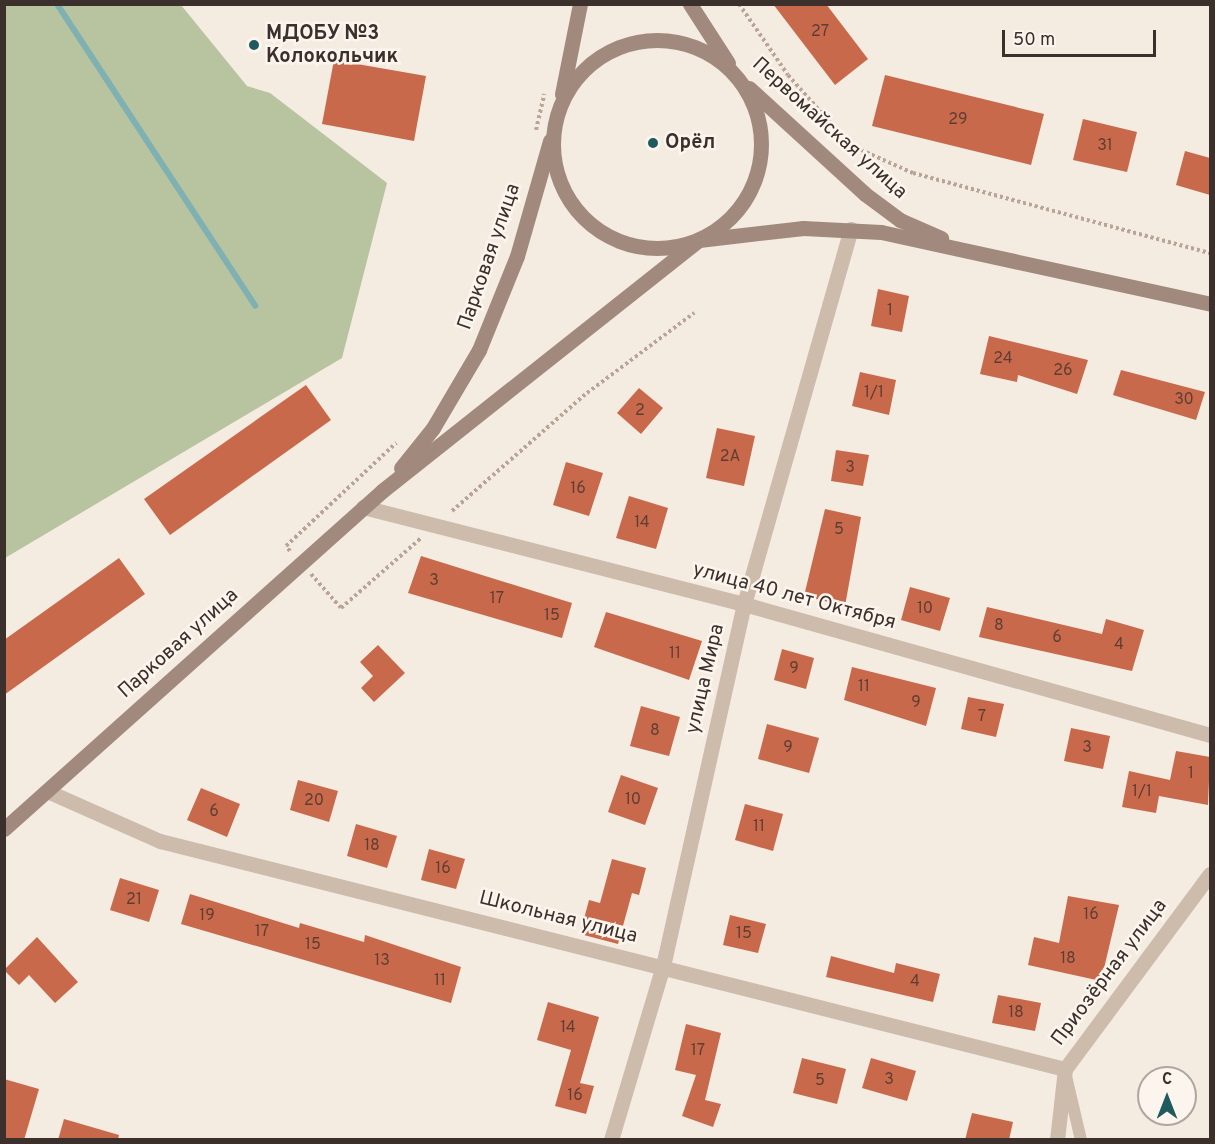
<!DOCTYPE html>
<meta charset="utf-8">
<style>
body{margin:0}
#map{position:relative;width:1215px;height:1144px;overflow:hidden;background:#f4ebe1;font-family:Overpass,sans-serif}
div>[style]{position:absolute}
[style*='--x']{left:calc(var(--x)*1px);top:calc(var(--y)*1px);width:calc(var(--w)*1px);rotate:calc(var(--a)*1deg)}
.green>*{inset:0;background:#b8c4a0}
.stream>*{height:6px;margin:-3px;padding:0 3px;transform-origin:3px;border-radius:3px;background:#7fb0b2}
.building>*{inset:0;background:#c8694b}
.path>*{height:4px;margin-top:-2px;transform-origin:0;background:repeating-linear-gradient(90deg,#b9a596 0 3px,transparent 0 6px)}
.service>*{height:12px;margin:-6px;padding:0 6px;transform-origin:6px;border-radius:6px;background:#cdbbac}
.minor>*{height:15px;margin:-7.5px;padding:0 7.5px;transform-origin:7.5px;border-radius:7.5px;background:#cdbbac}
.secondary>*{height:15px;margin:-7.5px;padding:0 7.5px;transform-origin:7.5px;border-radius:7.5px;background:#a18a7d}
.secondary>.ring{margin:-7.5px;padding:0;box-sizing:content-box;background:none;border:15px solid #a18a7d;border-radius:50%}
.dots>*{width:16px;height:16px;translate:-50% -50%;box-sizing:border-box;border:3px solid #fbf5ee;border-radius:50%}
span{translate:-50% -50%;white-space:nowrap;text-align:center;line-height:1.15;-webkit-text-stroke:5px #fbf5ee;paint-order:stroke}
.number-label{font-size:16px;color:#5e3e33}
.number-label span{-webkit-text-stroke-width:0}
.poi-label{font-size:20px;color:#3b302b;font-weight:700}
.left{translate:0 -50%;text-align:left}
.street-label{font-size:20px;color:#3b302b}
.frame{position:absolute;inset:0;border:6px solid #3b302b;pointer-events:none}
.north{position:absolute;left:1137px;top:1066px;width:60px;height:60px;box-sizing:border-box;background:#fbf5ee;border:2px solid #aea6a0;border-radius:50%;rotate:0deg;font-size:16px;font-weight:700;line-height:24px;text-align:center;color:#3b302b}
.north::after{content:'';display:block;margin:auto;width:21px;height:27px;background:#1f5a5e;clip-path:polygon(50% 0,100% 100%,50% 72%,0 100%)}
.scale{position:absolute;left:1002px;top:30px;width:154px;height:27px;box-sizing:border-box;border:3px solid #3b302b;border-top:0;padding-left:8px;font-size:18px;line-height:21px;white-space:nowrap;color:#3b302b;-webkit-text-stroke:4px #fbf5ee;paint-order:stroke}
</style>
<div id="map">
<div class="green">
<i style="clip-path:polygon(4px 5px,181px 5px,247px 86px,270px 93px,387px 183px,342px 358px,5px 558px)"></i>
</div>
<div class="stream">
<i style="--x:57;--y:4;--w:361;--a:56.7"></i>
</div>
<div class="building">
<i style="clip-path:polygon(773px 4px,826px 4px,868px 59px,835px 85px)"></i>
<i style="clip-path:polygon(334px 60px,426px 76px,414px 141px,322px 124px)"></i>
<i style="clip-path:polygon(885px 75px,1044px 114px,1031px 165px,872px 126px)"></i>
<i style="clip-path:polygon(1083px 119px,1137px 132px,1127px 172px,1073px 160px)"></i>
<i style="clip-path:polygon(1185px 151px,1210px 158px,1210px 195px,1176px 185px)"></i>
<i style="clip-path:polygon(878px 289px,909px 296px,902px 332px,871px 326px)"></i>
<i style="clip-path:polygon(989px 336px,1088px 360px,1077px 394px,1018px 375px,1017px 382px,980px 374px)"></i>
<i style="clip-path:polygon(1121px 370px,1205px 392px,1196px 420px,1113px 395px)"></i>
<i style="clip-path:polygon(860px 372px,896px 380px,889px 415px,852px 406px)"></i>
<i style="clip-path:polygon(306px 385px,331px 420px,170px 535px,144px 499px)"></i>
<i style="clip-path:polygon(639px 388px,663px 408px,641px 434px,617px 413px)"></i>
<i style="clip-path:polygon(717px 428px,755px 436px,744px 486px,706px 478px)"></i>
<i style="clip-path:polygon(836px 450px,869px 455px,863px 486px,831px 481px)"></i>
<i style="clip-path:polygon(566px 462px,603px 473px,589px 516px,553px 505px)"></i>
<i style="clip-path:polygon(629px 496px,668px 508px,656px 549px,616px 538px)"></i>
<i style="clip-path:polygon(825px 509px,861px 517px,845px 606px,804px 596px)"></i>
<i style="clip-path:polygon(421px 556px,572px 603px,562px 638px,408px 593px)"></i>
<i style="clip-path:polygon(119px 558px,145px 594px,4px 695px,4px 640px)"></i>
<i style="clip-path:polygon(910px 587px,950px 598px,940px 631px,901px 620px)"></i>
<i style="clip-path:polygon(987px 607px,1102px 634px,1106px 619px,1144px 630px,1132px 671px,979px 637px)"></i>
<i style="clip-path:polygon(606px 612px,702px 641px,689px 680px,594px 647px)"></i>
<i style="clip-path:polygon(378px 645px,405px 673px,374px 702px,361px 688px,373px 676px,360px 662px)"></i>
<i style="clip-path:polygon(782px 649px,814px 658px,806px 689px,774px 680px)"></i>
<i style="clip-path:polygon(852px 667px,936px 688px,926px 726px,844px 700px)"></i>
<i style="clip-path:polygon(968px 697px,1004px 704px,996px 737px,961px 729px)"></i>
<i style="clip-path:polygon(641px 706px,680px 717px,669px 756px,630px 746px)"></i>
<i style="clip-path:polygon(767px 724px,819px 738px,809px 773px,758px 759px)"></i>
<i style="clip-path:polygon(1071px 728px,1110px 736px,1103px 769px,1064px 761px)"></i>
<i style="clip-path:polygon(1176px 751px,1210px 757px,1208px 805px,1159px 796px,1156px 813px,1122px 807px,1129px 771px,1170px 780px)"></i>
<i style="clip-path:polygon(621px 775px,658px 788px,645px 825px,608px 812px)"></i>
<i style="clip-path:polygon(298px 780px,338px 791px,329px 822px,290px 810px)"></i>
<i style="clip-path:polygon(201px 788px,240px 804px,227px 837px,187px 820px)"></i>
<i style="clip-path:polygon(745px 804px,783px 814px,773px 851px,735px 840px)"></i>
<i style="clip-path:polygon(356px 824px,397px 836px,387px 868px,347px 856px)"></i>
<i style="clip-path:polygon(429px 849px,465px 859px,456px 889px,421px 880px)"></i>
<i style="clip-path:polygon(612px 859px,646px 868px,639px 895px,632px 893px,618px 944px,580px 934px,589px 900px,600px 903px)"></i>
<i style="clip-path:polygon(120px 878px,159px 890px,149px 922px,110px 910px)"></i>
<i style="clip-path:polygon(190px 894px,299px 928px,300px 923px,364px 942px,365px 935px,461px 967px,451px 1003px,181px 924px)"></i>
<i style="clip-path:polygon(1068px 896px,1119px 905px,1101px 981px,1028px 965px,1034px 937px,1059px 943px)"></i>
<i style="clip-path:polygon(730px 915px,766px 924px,758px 953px,723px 945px)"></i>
<i style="clip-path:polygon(37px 937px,78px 982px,55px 1003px,29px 975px,19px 985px,4px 970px)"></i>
<i style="clip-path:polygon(831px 956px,894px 973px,896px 963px,940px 974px,933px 1002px,826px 977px)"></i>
<i style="clip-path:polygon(998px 995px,1041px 1003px,1035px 1031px,992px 1023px)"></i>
<i style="clip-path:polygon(548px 1002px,599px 1017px,580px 1083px,594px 1086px,586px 1114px,555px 1106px,571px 1050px,537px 1040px)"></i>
<i style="clip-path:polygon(686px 1024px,721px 1033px,705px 1100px,721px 1104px,713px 1127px,682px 1116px,696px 1075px,675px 1070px)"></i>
<i style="clip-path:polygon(802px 1058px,846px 1069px,837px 1104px,793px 1093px)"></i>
<i style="clip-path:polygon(871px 1058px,916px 1071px,907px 1101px,862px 1088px)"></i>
<i style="clip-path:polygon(4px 1079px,39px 1089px,24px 1140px,4px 1140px)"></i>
<i style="clip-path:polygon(972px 1113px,1013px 1122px,1009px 1140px,965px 1140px)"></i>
<i style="clip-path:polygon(64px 1119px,119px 1135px,118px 1140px,58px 1140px)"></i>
</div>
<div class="path">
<i style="--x:739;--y:4;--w:86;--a:55.4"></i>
<i style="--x:788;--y:75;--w:94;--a:48.5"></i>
<i style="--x:850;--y:145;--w:69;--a:24"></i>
<i style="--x:913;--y:173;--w:308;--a:15.1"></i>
<i style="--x:536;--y:130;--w:37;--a:-77"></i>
<i style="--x:452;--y:511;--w:179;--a:-41.2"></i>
<i style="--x:587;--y:393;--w:134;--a:-36.8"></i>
<i style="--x:290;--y:551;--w:6;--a:-129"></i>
<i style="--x:286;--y:546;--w:151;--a:-43.1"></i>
<i style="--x:311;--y:574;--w:45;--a:48.6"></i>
<i style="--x:341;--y:608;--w:106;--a:-41.2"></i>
</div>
<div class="service">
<i style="--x:1066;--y:1076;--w:66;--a:76.8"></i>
</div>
<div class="minor">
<i style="--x:363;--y:507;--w:393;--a:14.3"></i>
<i style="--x:744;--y:604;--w:484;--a:15.7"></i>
<i style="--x:47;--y:791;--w:124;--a:23.9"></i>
<i style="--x:160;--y:841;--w:933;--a:14.14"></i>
<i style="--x:611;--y:1140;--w:182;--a:-73.4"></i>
<i style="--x:663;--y:966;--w:371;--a:-77.4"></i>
<i style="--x:744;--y:604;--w:390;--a:-74.1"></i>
<i style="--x:1057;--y:1140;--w:71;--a:-83.6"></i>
<i style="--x:1065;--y:1069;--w:243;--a:-53.4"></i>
</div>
<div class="secondary">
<i style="--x:690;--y:4;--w:70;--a:57.2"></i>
<i class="ring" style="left:553px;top:40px;width:193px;height:193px"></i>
<i style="--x:749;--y:88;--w:157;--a:42.4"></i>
<i style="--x:865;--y:194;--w:44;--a:36.6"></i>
<i style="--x:900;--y:220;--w:45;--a:23.7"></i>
<i style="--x:562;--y:94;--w:92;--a:-78.7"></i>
<i style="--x:401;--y:468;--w:51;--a:-51.3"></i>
<i style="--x:433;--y:428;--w:91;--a:-59.5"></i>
<i style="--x:479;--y:350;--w:101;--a:-68"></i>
<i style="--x:517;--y:256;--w:120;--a:-74"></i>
<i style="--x:4;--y:829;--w:507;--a:-41.8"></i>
<i style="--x:382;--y:491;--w:404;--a:-38.4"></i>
<i style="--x:699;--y:240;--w:105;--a:-6.6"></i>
<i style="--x:803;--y:228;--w:78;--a:2.9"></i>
<i style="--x:881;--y:232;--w:337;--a:12.3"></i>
</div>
<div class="dots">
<i style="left:254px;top:45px;background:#1f5a5e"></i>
<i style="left:653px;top:143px;background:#1f5a5e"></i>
</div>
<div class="number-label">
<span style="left:820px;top:32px">27</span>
<span style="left:958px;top:120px">29</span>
<span style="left:1105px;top:146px">31</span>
<span style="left:890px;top:311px">1</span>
<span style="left:1003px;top:359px">24</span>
<span style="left:1063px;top:371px">26</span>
<span style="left:874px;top:393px">1/1</span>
<span style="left:1184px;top:400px">30</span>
<span style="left:640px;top:411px">2</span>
<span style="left:730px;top:457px">2А</span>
<span style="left:850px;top:468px">3</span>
<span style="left:578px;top:489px">16</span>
<span style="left:642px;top:523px">14</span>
<span style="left:839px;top:530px">5</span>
<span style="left:434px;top:581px">3</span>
<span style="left:497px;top:599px">17</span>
<span style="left:925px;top:609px">10</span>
<span style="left:552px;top:616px">15</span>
<span style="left:999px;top:626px">8</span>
<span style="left:1057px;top:638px">6</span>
<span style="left:1119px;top:645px">4</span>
<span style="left:675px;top:654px">11</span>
<span style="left:794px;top:669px">9</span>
<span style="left:864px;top:687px">11</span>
<span style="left:916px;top:703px">9</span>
<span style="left:982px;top:717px">7</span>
<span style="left:655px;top:731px">8</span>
<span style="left:788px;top:748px">9</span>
<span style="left:1087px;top:748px">3</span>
<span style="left:1191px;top:774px">1</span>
<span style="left:1142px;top:792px">1/1</span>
<span style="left:633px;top:800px">10</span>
<span style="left:314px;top:801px">20</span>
<span style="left:214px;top:812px">6</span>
<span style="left:759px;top:827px">11</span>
<span style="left:372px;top:846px">18</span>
<span style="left:443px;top:869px">16</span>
<span style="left:134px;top:900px">21</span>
<span style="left:1091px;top:915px">16</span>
<span style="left:207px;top:916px">19</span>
<span style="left:262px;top:932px">17</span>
<span style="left:744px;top:934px">15</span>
<span style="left:313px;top:945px">15</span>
<span style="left:1068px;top:959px">18</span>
<span style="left:382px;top:961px">13</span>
<span style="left:440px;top:981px">11</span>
<span style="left:915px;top:982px">4</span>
<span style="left:1016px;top:1013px">18</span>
<span style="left:568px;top:1028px">14</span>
<span style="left:698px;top:1051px">17</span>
<span style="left:889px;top:1080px">3</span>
<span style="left:820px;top:1081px">5</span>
<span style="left:575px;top:1096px">16</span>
</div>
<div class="poi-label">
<span class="left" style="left:266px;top:46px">МДОБУ №3<br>Колокольчик</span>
<span class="left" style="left:665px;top:143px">Орёл</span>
</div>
<div class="street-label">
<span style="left:829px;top:129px;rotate:42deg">Первомайская улица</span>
<span style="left:490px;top:257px;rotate:-71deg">Парковая улица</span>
<span style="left:794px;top:597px;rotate:15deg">улица 40 лет Октября</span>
<span style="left:179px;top:644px;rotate:-42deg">Парковая улица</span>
<span style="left:706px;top:679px;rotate:-77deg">улица Мира</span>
<span style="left:558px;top:918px;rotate:14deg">Школьная улица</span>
<span style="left:1110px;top:973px;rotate:-53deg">Приозёрная улица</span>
</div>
<div class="frame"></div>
<div class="north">С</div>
<div class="scale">50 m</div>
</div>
